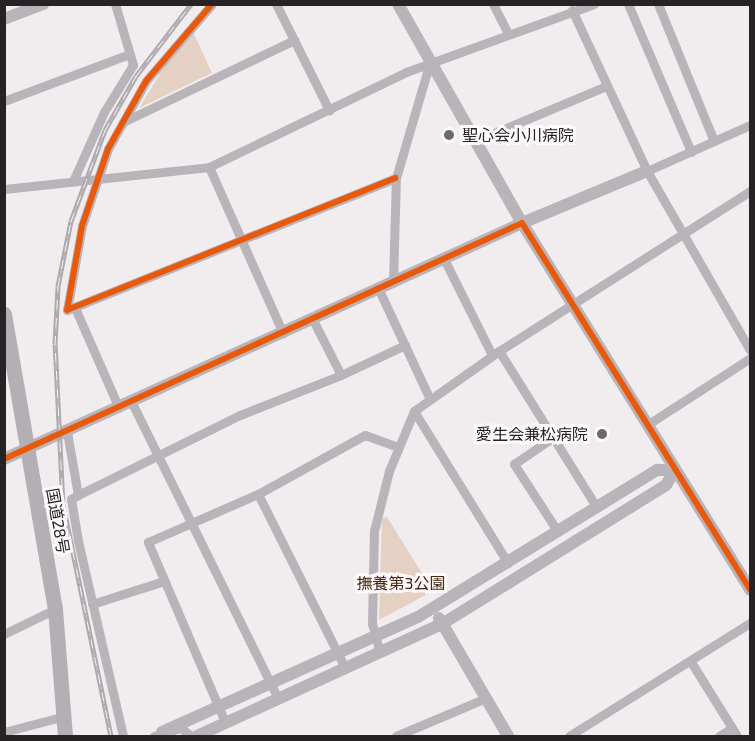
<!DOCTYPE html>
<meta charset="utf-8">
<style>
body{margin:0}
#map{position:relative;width:755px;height:741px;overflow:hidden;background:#f1edef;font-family:"Exo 2","Noto Sans JP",sans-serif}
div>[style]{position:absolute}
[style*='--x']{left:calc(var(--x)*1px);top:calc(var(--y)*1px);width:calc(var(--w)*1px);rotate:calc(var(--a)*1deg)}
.green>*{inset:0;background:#e4d1c4}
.minor>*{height:9px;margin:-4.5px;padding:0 4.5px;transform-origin:4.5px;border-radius:4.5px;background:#b8b4b9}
.tertiary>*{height:12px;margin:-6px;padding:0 6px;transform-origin:6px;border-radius:6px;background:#b8b4b9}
.trunk>*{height:15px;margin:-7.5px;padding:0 7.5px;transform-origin:7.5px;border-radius:7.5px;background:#b4aeb5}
.rail>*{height:5px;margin-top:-2.5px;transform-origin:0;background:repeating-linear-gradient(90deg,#fff9fb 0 9px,#ada9ad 0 18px);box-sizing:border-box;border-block:2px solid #ada9ad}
.cycleway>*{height:6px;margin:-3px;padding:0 3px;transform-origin:3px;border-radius:3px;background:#e8590c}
.dots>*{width:16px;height:16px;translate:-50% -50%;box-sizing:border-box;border:3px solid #fff9fb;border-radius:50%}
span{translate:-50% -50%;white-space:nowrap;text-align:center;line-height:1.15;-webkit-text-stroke:6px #fff9fb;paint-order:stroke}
.poi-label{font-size:16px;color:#252324}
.left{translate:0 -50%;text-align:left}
.right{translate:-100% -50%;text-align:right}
.street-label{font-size:16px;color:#252324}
.park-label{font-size:16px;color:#43280e}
.frame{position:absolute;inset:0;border:6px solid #252324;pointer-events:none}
</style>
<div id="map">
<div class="green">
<i style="clip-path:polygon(193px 32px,212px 73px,139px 108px,169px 59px)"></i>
<i style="clip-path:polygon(387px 517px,433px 591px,379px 620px,382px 518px)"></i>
</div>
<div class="minor">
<i style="--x:212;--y:4;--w:101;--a:130.6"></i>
<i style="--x:146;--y:81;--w:78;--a:119.2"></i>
<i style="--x:108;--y:149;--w:81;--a:108.7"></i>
<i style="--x:82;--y:226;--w:85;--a:100.1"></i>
<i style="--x:67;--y:310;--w:354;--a:-21.9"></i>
<i style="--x:276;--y:4;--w:119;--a:63.4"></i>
<i style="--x:493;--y:4;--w:33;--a:63"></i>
<i style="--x:628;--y:4;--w:161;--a:66.9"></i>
<i style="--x:658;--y:4;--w:148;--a:67.8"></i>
<i style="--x:572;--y:10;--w:178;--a:65"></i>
<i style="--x:647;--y:171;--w:207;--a:60.1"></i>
<i style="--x:4;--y:101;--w:134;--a:-20.5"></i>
<i style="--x:123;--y:122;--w:190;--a:-25.6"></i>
<i style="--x:475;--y:141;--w:140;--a:-22.7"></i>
<i style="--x:209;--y:167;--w:182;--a:66"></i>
<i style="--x:647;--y:171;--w:113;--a:-24.1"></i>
<i style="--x:73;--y:181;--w:76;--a:-65.8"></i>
<i style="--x:104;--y:112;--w:55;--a:-58.3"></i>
<i style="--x:133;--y:65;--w:64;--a:-106.4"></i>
<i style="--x:4;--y:189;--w:206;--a:-6.1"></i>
<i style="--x:209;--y:167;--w:219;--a:-25.7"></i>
<i style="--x:406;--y:72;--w:200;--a:-19.9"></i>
<i style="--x:444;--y:259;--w:107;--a:63.4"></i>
<i style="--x:393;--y:283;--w:105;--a:-88.4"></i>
<i style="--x:396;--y:178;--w:121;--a:-73.7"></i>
<i style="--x:379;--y:290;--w:118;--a:65"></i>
<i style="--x:75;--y:308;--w:109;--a:66.3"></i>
<i style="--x:499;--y:351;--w:185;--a:58"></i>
<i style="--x:341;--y:375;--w:71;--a:-25.1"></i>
<i style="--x:132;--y:403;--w:329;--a:63.7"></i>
<i style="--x:414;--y:411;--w:179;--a:58.3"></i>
<i style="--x:650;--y:423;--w:119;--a:-33"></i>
<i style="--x:67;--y:432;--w:64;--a:80.1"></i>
<i style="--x:78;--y:495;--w:8;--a:150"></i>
<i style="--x:71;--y:499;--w:43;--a:80.5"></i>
<i style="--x:78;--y:541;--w:200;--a:77"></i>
<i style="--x:552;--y:438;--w:46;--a:145.6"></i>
<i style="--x:514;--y:464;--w:81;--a:57.1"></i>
<i style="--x:258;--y:494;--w:195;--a:63.4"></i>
<i style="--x:78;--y:495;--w:181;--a:-26.3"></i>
<i style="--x:240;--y:415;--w:109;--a:-21.6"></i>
<i style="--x:341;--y:375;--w:62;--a:-117"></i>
<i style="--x:92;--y:604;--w:76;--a:-17.7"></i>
<i style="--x:4;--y:634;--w:57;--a:-26.1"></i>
<i style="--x:380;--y:653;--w:30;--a:-105"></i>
<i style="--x:372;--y:624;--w:93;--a:-88.8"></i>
<i style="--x:374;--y:531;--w:62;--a:-76"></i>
<i style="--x:389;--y:471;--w:65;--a:-67.4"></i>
<i style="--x:414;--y:411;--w:104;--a:-35.2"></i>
<i style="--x:499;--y:351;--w:298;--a:-32.5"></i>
<i style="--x:691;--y:662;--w:87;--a:58.1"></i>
<i style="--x:225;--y:722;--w:196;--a:-113.2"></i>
<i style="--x:148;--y:542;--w:120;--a:-23.6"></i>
<i style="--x:258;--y:494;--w:122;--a:-28.9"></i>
<i style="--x:365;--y:435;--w:35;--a:20"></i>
<i style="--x:4;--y:732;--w:63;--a:-14.7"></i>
<i style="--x:154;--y:736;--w:28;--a:-17"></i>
<i style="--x:181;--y:728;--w:13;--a:39"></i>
<i style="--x:396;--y:736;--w:98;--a:-22.9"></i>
<i style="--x:569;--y:736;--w:213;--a:-32"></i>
<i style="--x:719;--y:736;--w:15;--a:-32"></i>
</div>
<div class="tertiary">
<i style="--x:398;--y:4;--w:252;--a:60.5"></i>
<i style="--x:522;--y:223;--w:135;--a:-22.6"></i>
<i style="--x:4;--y:19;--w:42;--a:-21"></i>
<i style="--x:4;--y:459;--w:569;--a:-24.49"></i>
<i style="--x:522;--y:223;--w:432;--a:58.1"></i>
<i style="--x:439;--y:618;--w:137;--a:59.7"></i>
<i style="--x:162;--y:732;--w:281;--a:-24.2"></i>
<i style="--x:418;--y:617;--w:281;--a:-31.6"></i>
<i style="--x:657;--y:470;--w:18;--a:0"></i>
<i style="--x:197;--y:736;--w:269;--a:-24.6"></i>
<i style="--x:442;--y:624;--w:264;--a:-31.8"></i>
<i style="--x:666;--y:485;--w:17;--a:-59"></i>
</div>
<div class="trunk">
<i style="--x:4;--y:314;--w:299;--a:80.2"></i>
<i style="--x:55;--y:609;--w:127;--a:85.5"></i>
</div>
<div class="rail">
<i style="--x:111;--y:736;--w:236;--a:-101.7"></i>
<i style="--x:63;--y:505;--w:161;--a:-92.8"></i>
<i style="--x:55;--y:344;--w:58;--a:-87"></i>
<i style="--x:58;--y:286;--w:66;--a:-78.7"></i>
<i style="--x:71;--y:221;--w:97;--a:-69.5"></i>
<i style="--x:105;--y:130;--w:62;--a:-60.1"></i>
<i style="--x:136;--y:76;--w:91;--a:-52.6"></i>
</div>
<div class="cycleway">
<i style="--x:212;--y:4;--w:101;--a:130.6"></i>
<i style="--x:146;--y:81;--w:78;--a:119.2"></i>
<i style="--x:108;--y:149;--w:81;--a:108.7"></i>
<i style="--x:82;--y:226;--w:85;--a:100.1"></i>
<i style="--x:67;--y:310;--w:354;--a:-21.9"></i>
<i style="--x:4;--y:459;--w:569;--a:-24.49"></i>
<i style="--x:522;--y:223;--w:432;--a:58.1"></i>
</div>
<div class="dots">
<i style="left:449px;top:135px;background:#6c6a6b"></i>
<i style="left:602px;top:434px;background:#6c6a6b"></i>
</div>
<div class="poi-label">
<span class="left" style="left:462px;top:135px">聖心会小川病院</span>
<span class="right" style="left:588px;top:434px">愛生会兼松病院</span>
</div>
<div class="street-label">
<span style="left:58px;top:521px;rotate:80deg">国道28号</span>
</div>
<div class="park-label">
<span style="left:401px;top:583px">撫養第3公園</span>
</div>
<div class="frame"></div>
</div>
